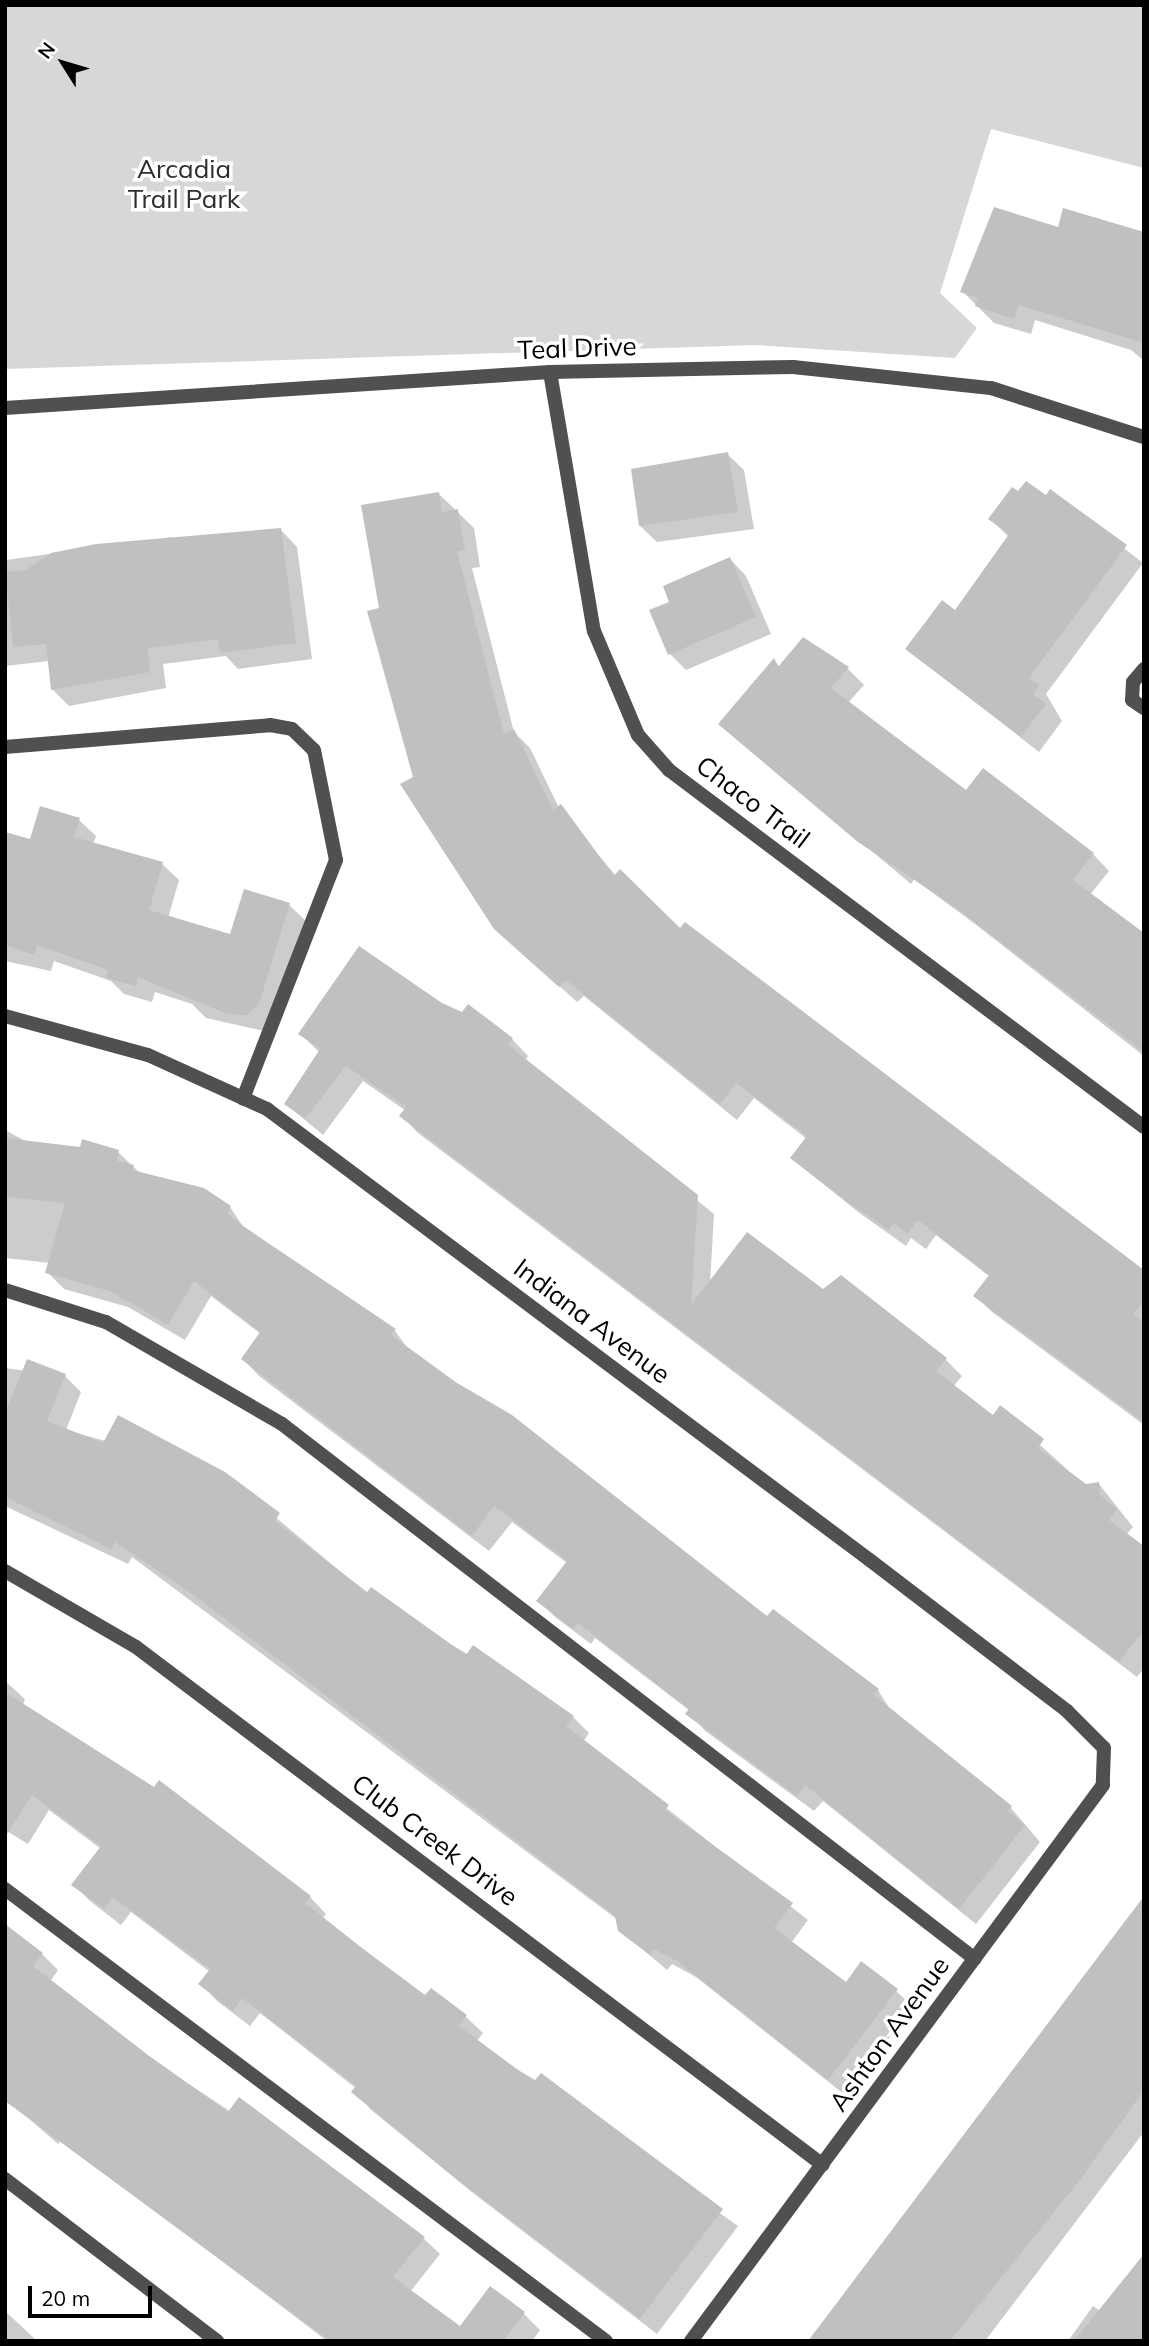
<!DOCTYPE html>
<style>
body{margin:0}
#map{position:relative;width:1149px;height:2346px;overflow:hidden;background:#fff;font-family:Mulish,sans-serif}
div>[style]{position:absolute}
[style*='--x']{left:calc(var(--x)*1px);top:calc(var(--y)*1px);width:calc(var(--w)*1px);rotate:calc(var(--a)*1deg)}
.green>*{inset:0;background:#d7d7d7}
.shadow>*{inset:0;background:#0003}
.building>*{inset:0;background:#c0c0c0}
.service>*{height:14px;margin:-7px;padding:0 7px;transform-origin:7px;border-radius:7px;background:#505050}
.minor>*{height:14px;margin:-7px;padding:0 7px;transform-origin:7px;border-radius:7px;background:#505050}
span{translate:-50% -50%;white-space:nowrap;text-align:center;line-height:1.15;-webkit-text-stroke:7px #fff;paint-order:stroke}
.park-label{font-size:26px;color:#2e2e2e}
.street-label{font-size:26px;color:#000}
.frame{position:absolute;inset:0;border:7px solid #000;pointer-events:none}
.north{position:absolute;left:28px;top:28px;width:70px;height:70px;-webkit-text-stroke:5px #fff;paint-order:stroke;rotate:307deg;font-size:19px;font-weight:700;line-height:28px;text-align:center;color:#000}
.north::after{content:'';display:block;margin:auto;width:24px;height:32px;background:#000;clip-path:polygon(50% 0,100% 100%,50% 72%,0 100%)}
.scale{position:absolute;left:28px;top:2286px;width:124px;height:32px;box-sizing:border-box;border:4px solid #000;border-top:0;padding-left:9px;font-size:21px;line-height:24px;white-space:nowrap;color:#000;-webkit-text-stroke:5px #fff;paint-order:stroke}
</style>
<div id="map">
<div class="green">
<i style="clip-path:polygon(5px 5px,1144px 5px,1144px 168px,991px 129px,940px 293px,977px 328px,955px 358px,756px 345px,5px 369px)"></i>
</div>
<div class="shadow">
<i style="clip-path:polygon(1059px 229px,1144px 234px,1144px 361px,1131px 350px,1035px 320px,1031px 334px,994px 323px,963px 292px)"></i>
<i style="clip-path:polygon(727px 454px,744px 470px,754px 529px,657px 542px,640px 526px)"></i>
<i style="clip-path:polygon(1051px 492px,1143px 563px,1046px 694px,1062px 721px,1039px 752px,907px 649px,955px 612px,1009px 537px,990px 519px,1018px 494px,1046px 497px)"></i>
<i style="clip-path:polygon(439px 494px,474px 528px,480px 567px,472px 568px,514px 732px,530px 748px,559px 808px,616px 876px,680px 930px,1144px 1271px,1144px 1425px,992px 1312px,976px 1296px,990px 1277px,936px 1235px,926px 1249px,911px 1238px,906px 1246px,858px 1212px,792px 1158px,807px 1139px,754px 1098px,737px 1120px,584px 996px,577px 1002px,495px 928px,402px 784px,415px 778px,381px 609px)"></i>
<i style="clip-path:polygon(281px 530px,297px 547px,312px 659px,238px 669px,226px 656px,163px 664px,166px 688px,69px 706px,52px 689px,49px 661px,5px 666px,5px 551px,6px 560px,172px 537px,178px 543px)"></i>
<i style="clip-path:polygon(730px 559px,746px 576px,771px 634px,686px 670px,670px 654px,671px 603px)"></i>
<i style="clip-path:polygon(774px 660px,780px 667px,848px 669px,864px 685px,848px 703px,967px 793px,1093px 854px,1109px 871px,1090px 895px,1144px 934px,1144px 1056px,975px 924px,914px 879px,911px 884px,720px 724px)"></i>
<i style="clip-path:polygon(79px 820px,96px 836px,93px 844px,162px 864px,179px 880px,168px 918px,231px 936px,289px 905px,306px 921px,264px 1031px,206px 1018px,192px 1004px,155px 992px,152px 1002px,124px 994px,111px 981px,54px 961px,51px 971px,5px 961px,5px 835px,31px 841px)"></i>
<i style="clip-path:polygon(442px 1004px,512px 1039px,528px 1056px,525px 1061px,714px 1214px,710px 1284px,823px 1291px,945px 1359px,962px 1376px,953px 1387px,993px 1418px,1000px 1408px,1085px 1486px,1099px 1484px,1133px 1527px,1126px 1535px,1144px 1548px,1144px 1668px,1137px 1677px,418px 1133px,402px 1116px,406px 1111px,363px 1081px,323px 1135px,286px 1104px,320px 1053px,301px 1034px)"></i>
<i style="clip-path:polygon(5px 1130px,29px 1143px,118px 1152px,141px 1174px,230px 1207px,244px 1228px,395px 1331px,409px 1350px,768px 1619px,878px 1690px,891px 1711px,1011px 1808px,1040px 1842px,976px 1924px,823px 1801px,814px 1811px,704px 1730px,690px 1711px,595px 1638px,591px 1644px,555px 1617px,539px 1601px,567px 1563px,512px 1522px,489px 1551px,259px 1376px,243px 1359px,261px 1334px,211px 1296px,185px 1340px,128px 1307px,64px 1289px,47px 1272px,50px 1263px,5px 1258px)"></i>
<i style="clip-path:polygon(5px 1368px,65px 1376px,81px 1392px,66px 1430px,224px 1474px,367px 1594px,573px 1717px,589px 1733px,583px 1742px,808px 1920px,791px 1943px,846px 1984px,896px 1991px,913px 2007px,845px 2095px,696px 1977px,672px 1964px,667px 1970px,620px 1930px,618px 1920px,132px 1557px,128px 1564px,5px 1506px)"></i>
<i style="clip-path:polygon(5px 1681px,25px 1699px,23px 1705px,310px 1897px,326px 1914px,322px 1919px,426px 1998px,431px 1990px,466px 2017px,483px 2033px,477px 2041px,738px 2226px,657px 2334px,473px 2193px,370px 2109px,357px 2089px,260px 2013px,250px 2026px,217px 2001px,201px 1984px,210px 1972px,131px 1912px,121px 1925px,90px 1901px,74px 1885px,101px 1849px,49px 1810px,28px 1844px,5px 1830px)"></i>
<i style="clip-path:polygon(1141px 1903px,1144px 2132px,985px 2341px,813px 2341px)"></i>
<i style="clip-path:polygon(5px 1938px,42px 1954px,58px 1970px,50px 1982px,146px 2056px,423px 2238px,440px 2254px,410px 2292px,460px 2329px,523px 2313px,540px 2330px,532px 2341px,327px 2341px,62px 2139px,58px 2144px,18px 2109px)"></i>
<i style="clip-path:polygon(1093px 2306px,1100px 2311px,1144px 2341px,1068px 2341px)"></i>
<i style="clip-path:polygon(5px 2311px,35px 2339px,34px 2341px,5px 2341px)"></i>
</div>
<div class="building">
<i style="clip-path:polygon(994px 207px,1058px 227px,1063px 208px,1144px 232px,1144px 343px,1019px 305px,1014px 319px,975px 306px,978px 298px,960px 292px)"></i>
<i style="clip-path:polygon(728px 452px,738px 512px,639px 526px,631px 469px)"></i>
<i style="clip-path:polygon(1026px 481px,1046px 495px,1050px 489px,1127px 545px,1029px 678px,1039px 685px,1033px 694px,1046px 704px,1021px 737px,905px 649px,942px 600px,955px 610px,1009px 534px,988px 519px,1012px 487px,1018px 491px)"></i>
<i style="clip-path:polygon(439px 492px,442px 512px,458px 509px,465px 550px,457px 552px,504px 734px,514px 729px,553px 810px,561px 804px,614px 876px,620px 869px,680px 928px,685px 922px,1144px 1270px,1144px 1301px,1133px 1314px,1144px 1322px,1144px 1422px,973px 1296px,989px 1275px,918px 1220px,908px 1234px,894px 1223px,889px 1230px,839px 1196px,790px 1158px,807px 1136px,736px 1083px,720px 1104px,566px 980px,559px 987px,494px 929px,400px 784px,413px 777px,367px 611px,379px 608px,361px 505px)"></i>
<i style="clip-path:polygon(281px 528px,296px 643px,220px 653px,218px 639px,148px 648px,150px 672px,51px 690px,46px 644px,13px 647px,5px 572px,26px 570px,51px 553px,96px 544px)"></i>
<i style="clip-path:polygon(730px 557px,756px 617px,668px 655px,649px 610px,669px 602px,663px 586px)"></i>
<i style="clip-path:polygon(803px 637px,849px 667px,831px 688px,966px 790px,983px 768px,1094px 853px,1073px 880px,1144px 933px,1144px 1052px,956px 908px,858px 842px,718px 724px,774px 658px,778px 667px)"></i>
<i style="clip-path:polygon(40px 806px,80px 818px,74px 837px,163px 862px,149px 910px,230px 934px,244px 889px,290px 903px,259px 1004px,247px 1015px,227px 1014px,138px 977px,136px 986px,106px 978px,108px 970px,37px 945px,34px 955px,5px 945px,5px 832px,30px 839px)"></i>
<i style="clip-path:polygon(359px 946px,442px 1003px,462px 1012px,468px 1004px,513px 1038px,508px 1045px,698px 1195px,691px 1305px,747px 1232px,823px 1289px,841px 1275px,947px 1358px,936px 1371px,993px 1415px,1000px 1405px,1044px 1439px,1038px 1448px,1086px 1484px,1099px 1482px,1100px 1495px,1117px 1509px,1109px 1520px,1144px 1546px,1144px 1630px,1119px 1662px,433px 1142px,399px 1116px,406px 1107px,346px 1066px,305px 1119px,284px 1104px,320px 1049px,298px 1034px)"></i>
<i style="clip-path:polygon(5px 1138px,80px 1147px,82px 1139px,119px 1150px,117px 1161px,134px 1165px,132px 1170px,204px 1188px,231px 1206px,227px 1213px,243px 1226px,396px 1329px,391px 1335px,457px 1383px,512px 1415px,767px 1616px,773px 1609px,879px 1689px,874px 1695px,1012px 1806px,1008px 1811px,1025px 1825px,959px 1909px,805px 1785px,797px 1796px,685px 1714px,689px 1709px,578px 1623px,573px 1629px,536px 1601px,567px 1561px,494px 1506px,472px 1536px,241px 1359px,260px 1332px,194px 1281px,168px 1325px,110px 1291px,45px 1273px,65px 1203px,5px 1197px)"></i>
<i style="clip-path:polygon(27px 1359px,66px 1374px,47px 1421px,103px 1443px,118px 1415px,225px 1472px,280px 1513px,275px 1521px,367px 1592px,371px 1587px,466px 1655px,473px 1645px,574px 1716px,566px 1726px,669px 1805px,665px 1810px,793px 1903px,774px 1928px,846px 1982px,861px 1961px,898px 1989px,828px 2080px,677px 1961px,654px 1949px,650px 1955px,618px 1931px,615px 1916px,191px 1593px,115px 1542px,111px 1549px,5px 1497px,5px 1414px)"></i>
<i style="clip-path:polygon(5px 1692px,154px 1787px,159px 1780px,311px 1896px,305px 1903px,362px 1948px,425px 1995px,431px 1988px,467px 2015px,459px 2026px,518px 2070px,535px 2080px,541px 2073px,723px 2209px,640px 2319px,454px 2177px,351px 2092px,356px 2086px,242px 1998px,233px 2011px,198px 1984px,210px 1969px,113px 1897px,104px 1909px,71px 1885px,101px 1846px,32px 1795px,5px 1837px)"></i>
<i style="clip-path:polygon(1144px 1896px,1144px 2090px,1079px 2181px,950px 2341px,808px 2341px)"></i>
<i style="clip-path:polygon(5px 1924px,43px 1953px,33px 1966px,148px 2055px,228px 2112px,239px 2097px,425px 2237px,393px 2277px,460px 2326px,490px 2286px,525px 2312px,503px 2341px,330px 2341px,5px 2101px)"></i>
<i style="clip-path:polygon(1144px 2254px,1144px 2341px,1074px 2341px)"></i>
</div>
<div class="service">
<i style="--x:5;--y:747;--w:266;--a:-4.7"></i>
<i style="--x:270;--y:725;--w:22;--a:10"></i>
<i style="--x:292;--y:729;--w:30;--a:44"></i>
<i style="--x:314;--y:750;--w:112;--a:78.7"></i>
<i style="--x:336;--y:860;--w:256;--a:111.3"></i>
<i style="--x:5;--y:1290;--w:106;--a:17.6"></i>
<i style="--x:106;--y:1322;--w:203;--a:30.1"></i>
<i style="--x:282;--y:1424;--w:875;--a:37.67"></i>
<i style="--x:5;--y:1889;--w:752;--a:36.95"></i>
</div>
<div class="minor">
<i style="--x:550;--y:372;--w:263;--a:80.4"></i>
<i style="--x:594;--y:631;--w:113;--a:67.1"></i>
<i style="--x:638;--y:735;--w:47;--a:48.5"></i>
<i style="--x:669;--y:770;--w:594;--a:36.93"></i>
<i style="--x:5;--y:408;--w:546;--a:-3.78"></i>
<i style="--x:550;--y:372;--w:243;--a:-1.2"></i>
<i style="--x:793;--y:367;--w:199;--a:6.1"></i>
<i style="--x:991;--y:388;--w:161;--a:17.8"></i>
<i style="--x:1144;--y:669;--w:17;--a:130"></i>
<i style="--x:1133;--y:682;--w:18;--a:93"></i>
<i style="--x:1132;--y:700;--w:14;--a:34"></i>
<i style="--x:5;--y:1016;--w:148;--a:15.3"></i>
<i style="--x:148;--y:1055;--w:131;--a:24.4"></i>
<i style="--x:267;--y:1109;--w:754;--a:36.81"></i>
<i style="--x:871;--y:1561;--w:247;--a:37.4"></i>
<i style="--x:1067;--y:1711;--w:52;--a:45"></i>
<i style="--x:1104;--y:1748;--w:37;--a:92"></i>
<i style="--x:1103;--y:1785;--w:692;--a:126.54"></i>
<i style="--x:5;--y:1571;--w:151;--a:30.1"></i>
<i style="--x:136;--y:1647;--w:860;--a:37.02"></i>
<i style="--x:5;--y:2179;--w:267;--a:37.4"></i>
</div>
<div class="park-label">
<span style="left:184px;top:184px">Arcadia<br>Trail Park</span>
</div>
<div class="street-label">
<span style="left:577px;top:348px;rotate:-2deg">Teal Drive</span>
<span style="left:753px;top:802px;rotate:37deg">Chaco Trail</span>
<span style="left:592px;top:1321px;rotate:37deg">Indiana Avenue</span>
<span style="left:435px;top:1840px;rotate:37deg">Club Creek Drive</span>
<span style="left:889px;top:2034px;rotate:-54deg">Ashton Avenue</span>
</div>
<div class="frame"></div>
<div class="north">N</div>
<div class="scale">20 m</div>
</div>
